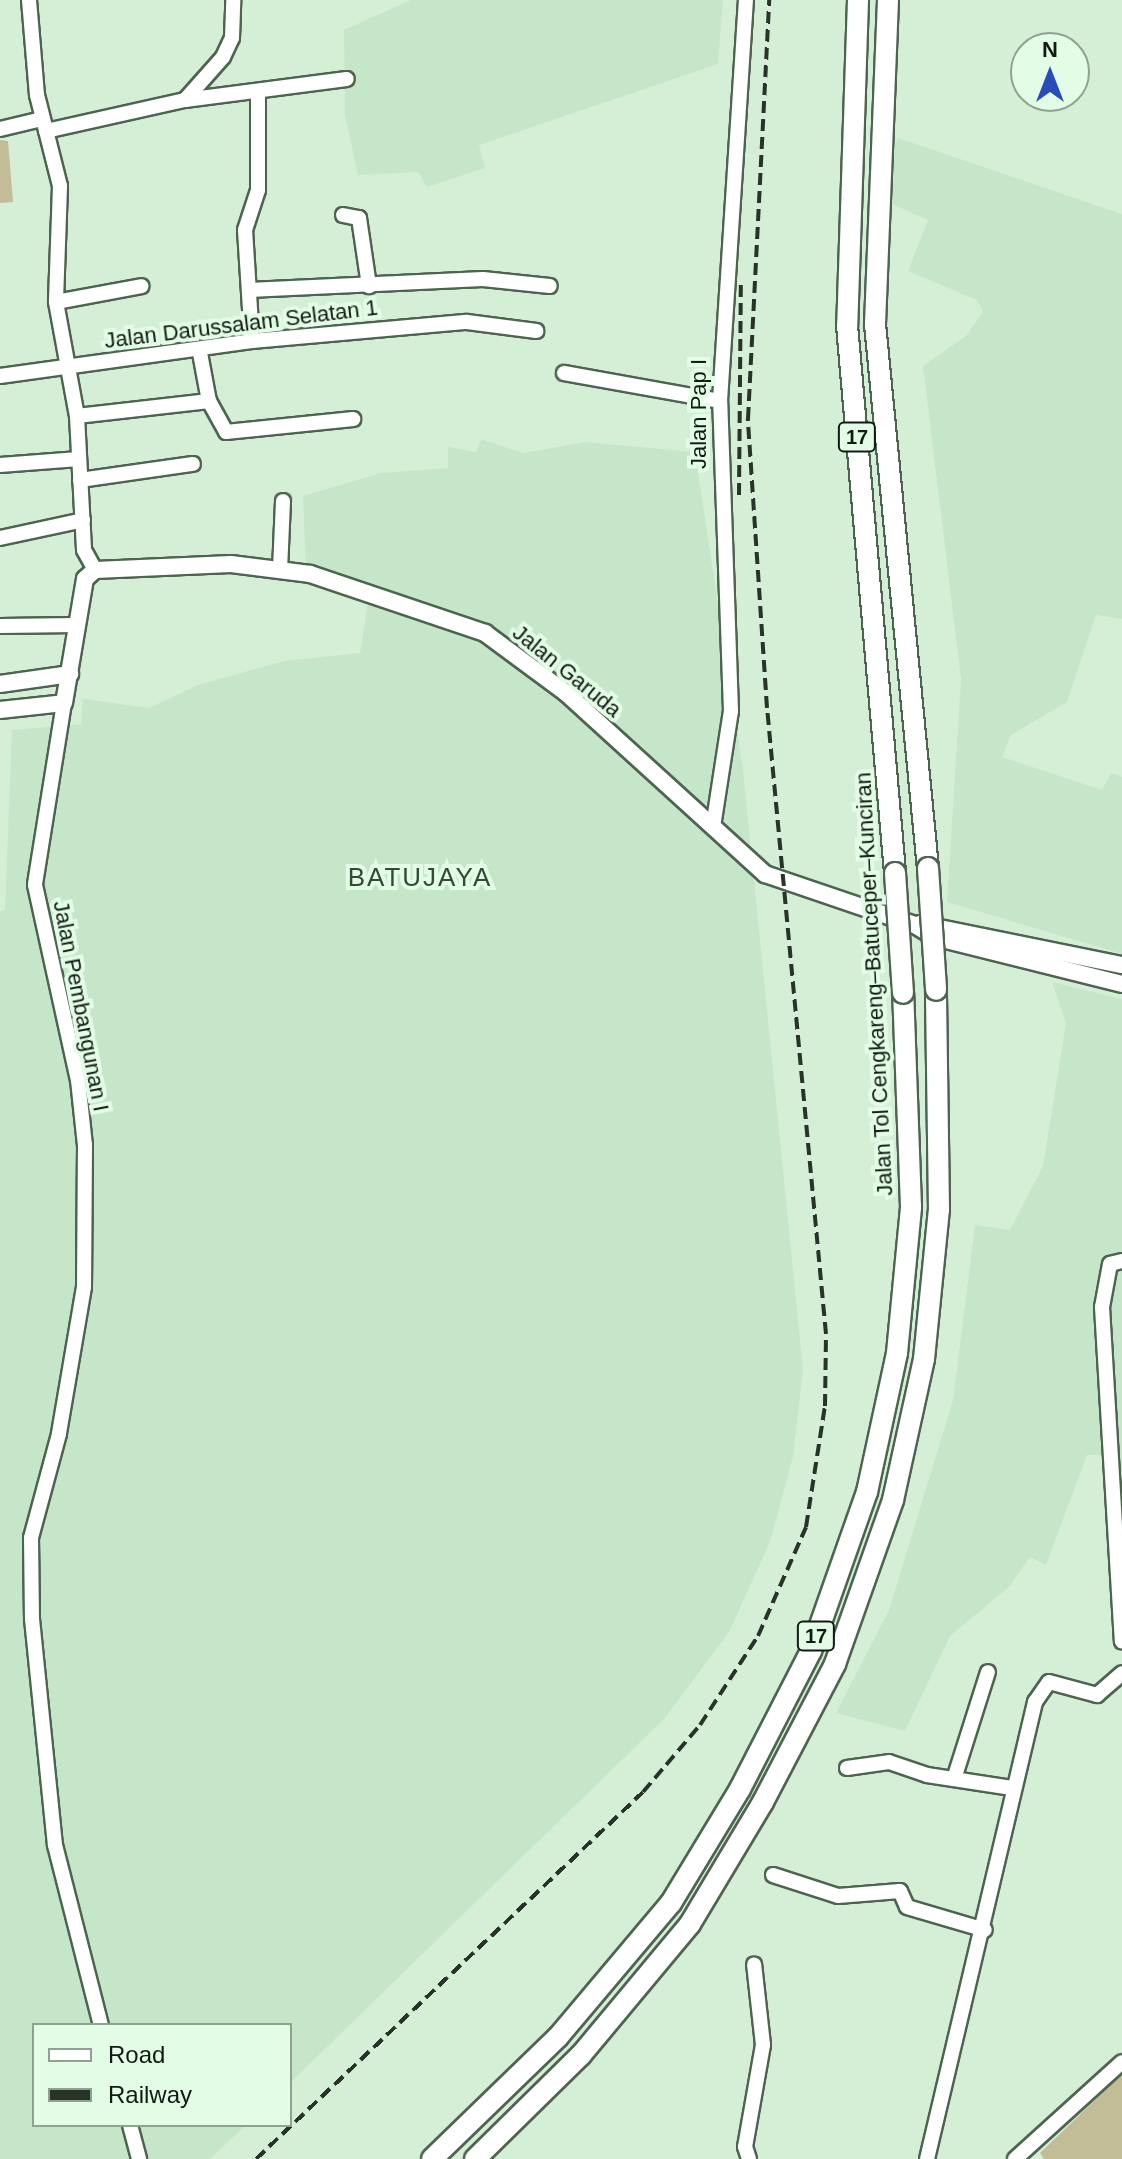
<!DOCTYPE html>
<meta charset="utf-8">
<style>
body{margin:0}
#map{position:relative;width:1122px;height:2159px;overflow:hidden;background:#d5efd7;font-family:Arial,sans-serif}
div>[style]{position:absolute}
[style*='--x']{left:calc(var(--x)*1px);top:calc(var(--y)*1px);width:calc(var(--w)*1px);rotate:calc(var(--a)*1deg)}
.built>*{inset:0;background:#c6e6c9}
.green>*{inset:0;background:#c2bc97}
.roads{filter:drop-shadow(2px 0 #4d6450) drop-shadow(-2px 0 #4d6450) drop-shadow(0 2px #4d6450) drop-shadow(0 -2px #4d6450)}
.minor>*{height:14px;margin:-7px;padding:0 7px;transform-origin:7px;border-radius:7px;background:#fff}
.major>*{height:16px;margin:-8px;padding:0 8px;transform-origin:8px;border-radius:8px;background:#fff}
.highway>*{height:20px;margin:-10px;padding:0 10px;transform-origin:10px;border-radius:10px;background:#fff}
.rail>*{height:4px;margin-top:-2px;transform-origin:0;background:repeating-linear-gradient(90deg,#283329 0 12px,transparent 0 18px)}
.bridges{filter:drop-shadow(2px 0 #4d6450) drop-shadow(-2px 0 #4d6450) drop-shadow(0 2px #4d6450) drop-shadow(0 -2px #4d6450)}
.highway-bridge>*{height:20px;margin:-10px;padding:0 10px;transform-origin:10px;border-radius:10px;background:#fff}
span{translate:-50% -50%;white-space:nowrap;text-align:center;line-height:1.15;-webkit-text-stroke:8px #e2fce5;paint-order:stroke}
.shield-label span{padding:2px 6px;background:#e2fce5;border:2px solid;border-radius:6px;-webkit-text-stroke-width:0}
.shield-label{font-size:20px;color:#121b13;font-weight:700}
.street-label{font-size:22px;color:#121b13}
.quarter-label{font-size:26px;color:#344a37;letter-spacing:2px}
.legend{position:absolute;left:32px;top:2023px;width:260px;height:104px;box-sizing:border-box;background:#e2fce5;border:2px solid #8fa291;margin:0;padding:10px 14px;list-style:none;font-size:24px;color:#121b13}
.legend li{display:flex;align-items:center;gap:16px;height:40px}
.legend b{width:40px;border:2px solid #8fa291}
.north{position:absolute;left:1010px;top:32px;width:80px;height:80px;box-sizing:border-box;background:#e2fce5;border:2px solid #8fa291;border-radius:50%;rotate:0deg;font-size:22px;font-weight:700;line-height:32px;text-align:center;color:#121b13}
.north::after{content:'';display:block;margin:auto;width:28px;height:36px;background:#294cbb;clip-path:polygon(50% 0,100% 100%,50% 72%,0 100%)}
</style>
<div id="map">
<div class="built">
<i style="clip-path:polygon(411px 0,723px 0,718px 64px,479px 145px,485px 168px,427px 187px,418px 172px,358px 175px,345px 115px,344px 30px)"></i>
<i style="clip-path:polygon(898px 138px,1122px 214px,1122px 619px,1096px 615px,1067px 702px,1011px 735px,1002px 757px,1102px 790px,1111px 773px,1122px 777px,1122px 954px,947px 902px,961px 679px,923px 366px,966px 336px,983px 312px,977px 300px,908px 271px,928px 220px,872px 195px)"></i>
<i style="clip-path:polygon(481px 439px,523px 453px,585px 442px,695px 452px,743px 770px,803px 1370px,793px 1457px,770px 1542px,729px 1632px,665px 1718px,290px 2083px,290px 2025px,34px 2025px,34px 2125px,246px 2125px,210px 2159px,0 2159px,0 911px,5px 910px,12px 730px,81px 724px,83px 699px,149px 708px,198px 685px,284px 661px,360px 653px,369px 596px,306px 572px,303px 496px,381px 473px,448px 468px,448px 447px,476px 452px)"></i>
<i style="clip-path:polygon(1052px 982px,1122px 999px,1122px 1620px,1110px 1455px,1087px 1455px,1046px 1565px,1030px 1557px,1009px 1587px,950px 1636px,905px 1731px,836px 1713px,889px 1610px,953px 1400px,975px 1225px,1010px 1230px,1043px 1166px,1066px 1023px)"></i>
</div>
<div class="green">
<i style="clip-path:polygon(0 140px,8px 141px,13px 202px,0 203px)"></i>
<i style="clip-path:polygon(1122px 2074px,1122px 2159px,1044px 2159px,1040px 2153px)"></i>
</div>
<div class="roads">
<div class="minor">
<i style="--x:29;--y:0;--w:95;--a:85.2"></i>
<i style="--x:37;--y:95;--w:94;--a:75.8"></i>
<i style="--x:60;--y:186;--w:116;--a:92"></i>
<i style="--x:56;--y:302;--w:116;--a:79.6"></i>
<i style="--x:77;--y:416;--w:134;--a:87"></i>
<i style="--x:84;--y:550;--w:23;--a:61"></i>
<i style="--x:185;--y:100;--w:57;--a:-48.5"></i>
<i style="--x:223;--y:57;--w:21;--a:-65"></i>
<i style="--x:232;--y:38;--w:38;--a:-88"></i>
<i style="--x:0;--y:129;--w:43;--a:-13.4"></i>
<i style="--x:46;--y:131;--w:142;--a:-12.6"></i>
<i style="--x:185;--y:100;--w:163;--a:-7.4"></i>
<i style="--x:343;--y:215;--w:16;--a:11"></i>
<i style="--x:359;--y:218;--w:69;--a:81.6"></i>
<i style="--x:249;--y:290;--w:234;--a:-2.7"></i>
<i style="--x:483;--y:279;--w:67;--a:6"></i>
<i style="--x:56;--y:302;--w:87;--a:-10.5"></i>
<i style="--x:252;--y:341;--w:111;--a:-93.6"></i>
<i style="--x:245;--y:230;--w:42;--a:-72"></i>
<i style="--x:258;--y:190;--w:96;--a:-90"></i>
<i style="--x:200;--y:353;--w:49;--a:79.4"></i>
<i style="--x:209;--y:401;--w:35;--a:61"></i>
<i style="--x:226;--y:432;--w:128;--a:-5.8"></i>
<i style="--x:564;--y:373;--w:158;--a:10.2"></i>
<i style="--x:0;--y:376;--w:254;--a:-7.9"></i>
<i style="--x:252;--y:341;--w:216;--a:-5.1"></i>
<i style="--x:467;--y:322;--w:70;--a:7.4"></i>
<i style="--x:77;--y:416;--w:133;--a:-6.5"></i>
<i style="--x:0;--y:465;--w:79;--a:-4.3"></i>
<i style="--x:80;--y:480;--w:114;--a:-8.1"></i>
<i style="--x:0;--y:538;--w:85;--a:-12.2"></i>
<i style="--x:280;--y:570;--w:69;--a:-87.5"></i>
<i style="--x:0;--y:626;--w:77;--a:-0.7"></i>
<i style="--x:64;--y:703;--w:184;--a:99.1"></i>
<i style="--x:35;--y:885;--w:200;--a:77.6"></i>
<i style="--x:78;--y:1080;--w:65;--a:83.9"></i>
<i style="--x:85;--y:1145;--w:142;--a:90.4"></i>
<i style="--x:84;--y:1287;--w:149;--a:99.7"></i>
<i style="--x:59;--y:1434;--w:108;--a:105.1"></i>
<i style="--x:31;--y:1538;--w:81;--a:89.3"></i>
<i style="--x:32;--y:1619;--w:227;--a:84.2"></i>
<i style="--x:55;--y:1845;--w:186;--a:75.7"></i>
<i style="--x:713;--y:827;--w:117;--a:-81.2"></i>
<i style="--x:731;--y:711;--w:310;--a:-92"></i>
<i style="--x:720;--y:401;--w:402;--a:-86.3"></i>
<i style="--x:1122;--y:1261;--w:12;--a:166"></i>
<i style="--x:1110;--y:1264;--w:44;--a:100.5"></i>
<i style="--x:1102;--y:1307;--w:335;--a:86.6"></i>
<i style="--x:847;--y:1768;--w:42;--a:-8.1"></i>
<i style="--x:889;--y:1762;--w:40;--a:18.9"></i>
<i style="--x:927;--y:1775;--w:86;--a:8.7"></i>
<i style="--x:954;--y:1779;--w:112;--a:-72.4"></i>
<i style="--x:773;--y:1875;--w:68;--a:17.9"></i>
<i style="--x:838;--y:1896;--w:62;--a:-4.6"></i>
<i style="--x:900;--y:1891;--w:17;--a:66"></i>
<i style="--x:907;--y:1907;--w:81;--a:16.4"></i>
<i style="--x:130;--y:2125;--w:35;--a:75"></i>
<i style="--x:749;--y:2159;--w:13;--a:-108"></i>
<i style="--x:745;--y:2147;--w:104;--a:-80"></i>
<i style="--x:763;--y:2045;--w:81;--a:-96.3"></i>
<i style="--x:927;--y:2159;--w:470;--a:-76.7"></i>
<i style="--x:1035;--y:1702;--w:24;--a:-55"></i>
<i style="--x:1049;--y:1682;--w:50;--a:15.2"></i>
<i style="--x:1097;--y:1695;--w:33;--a:-41"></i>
<i style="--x:1015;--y:2159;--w:144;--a:-42.2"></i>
</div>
<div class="major">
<i style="--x:0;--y:684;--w:71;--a:-8.1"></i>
<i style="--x:0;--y:710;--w:64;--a:-6.2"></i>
<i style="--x:64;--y:703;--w:126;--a:-80.4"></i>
<i style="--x:85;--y:579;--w:13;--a:-42"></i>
<i style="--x:95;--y:570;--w:136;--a:-2.5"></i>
<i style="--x:231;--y:564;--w:80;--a:7.2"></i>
<i style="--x:310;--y:574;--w:185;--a:18.6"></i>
<i style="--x:485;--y:633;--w:101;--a:36.5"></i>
<i style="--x:566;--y:693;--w:269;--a:42.3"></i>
<i style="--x:765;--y:874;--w:158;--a:18.8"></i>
<i style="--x:915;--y:925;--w:22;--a:32"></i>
<i style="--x:934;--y:937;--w:194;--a:14"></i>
<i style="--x:920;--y:924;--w:206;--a:11.5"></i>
</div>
<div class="highway">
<i style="--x:858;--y:0;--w:325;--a:91.9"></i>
<i style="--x:847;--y:325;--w:550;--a:84.99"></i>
<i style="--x:888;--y:0;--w:324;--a:92.3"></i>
<i style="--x:875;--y:324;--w:547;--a:84.44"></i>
<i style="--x:432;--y:2159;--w:175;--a:-44.1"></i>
<i style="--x:558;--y:2037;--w:175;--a:-49.9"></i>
<i style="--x:671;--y:1903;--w:133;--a:-58.8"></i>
<i style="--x:740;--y:1789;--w:155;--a:-62.8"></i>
<i style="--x:811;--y:1651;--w:169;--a:-70.6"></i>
<i style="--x:867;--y:1492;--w:142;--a:-77.8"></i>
<i style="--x:897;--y:1353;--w:147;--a:-84.5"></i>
<i style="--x:911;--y:1207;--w:214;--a:-92.1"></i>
<i style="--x:475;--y:2159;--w:148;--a:-44.5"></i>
<i style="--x:581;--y:2055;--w:170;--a:-50.2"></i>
<i style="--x:690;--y:1924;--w:142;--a:-59.1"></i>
<i style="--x:763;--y:1802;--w:156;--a:-62.4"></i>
<i style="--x:835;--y:1664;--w:174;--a:-70.5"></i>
<i style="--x:893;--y:1500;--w:144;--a:-77.6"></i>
<i style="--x:924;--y:1359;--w:150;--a:-84.3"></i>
<i style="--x:939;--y:1210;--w:220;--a:-90.8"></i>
</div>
</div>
<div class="rail">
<i style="--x:739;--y:495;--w:215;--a:-89.5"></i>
<i style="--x:256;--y:2159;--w:533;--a:-43.48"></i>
<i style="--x:643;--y:1792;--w:88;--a:-49.6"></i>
<i style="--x:700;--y:1725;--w:106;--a:-56.9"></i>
<i style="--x:758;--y:1636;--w:119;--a:-66.2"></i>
<i style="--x:806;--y:1527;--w:122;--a:-81.1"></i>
<i style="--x:825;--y:1406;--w:72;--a:-89.2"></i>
<i style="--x:826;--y:1334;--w:629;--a:-95.38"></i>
<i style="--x:767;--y:708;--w:290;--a:-93.8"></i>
<i style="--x:748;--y:419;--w:420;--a:-87.1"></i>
</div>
<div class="bridges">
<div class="highway-bridge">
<i style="--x:928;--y:868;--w:122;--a:86.2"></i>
<i style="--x:895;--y:873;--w:120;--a:86.2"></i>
</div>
</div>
<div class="shield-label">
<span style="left:857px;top:437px">17</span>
<span style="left:816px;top:1636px">17</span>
</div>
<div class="street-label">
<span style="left:241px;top:324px;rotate:-7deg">Jalan Darussalam Selatan 1</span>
<span style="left:699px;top:414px;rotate:-90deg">Jalan Pap I</span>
<span style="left:567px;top:671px;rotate:39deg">Jalan Garuda</span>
<span style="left:874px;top:984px;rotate:-93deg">Jalan Tol Cengkareng–Batuceper–Kunciran</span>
<span style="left:81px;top:1006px;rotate:79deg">Jalan Pembangunan I</span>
</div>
<div class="quarter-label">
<span style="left:420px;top:878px">BATUJAYA</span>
</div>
<ul class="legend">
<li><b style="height:10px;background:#fff"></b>Road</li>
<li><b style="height:10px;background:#283329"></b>Railway</li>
</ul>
<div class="north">N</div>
</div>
